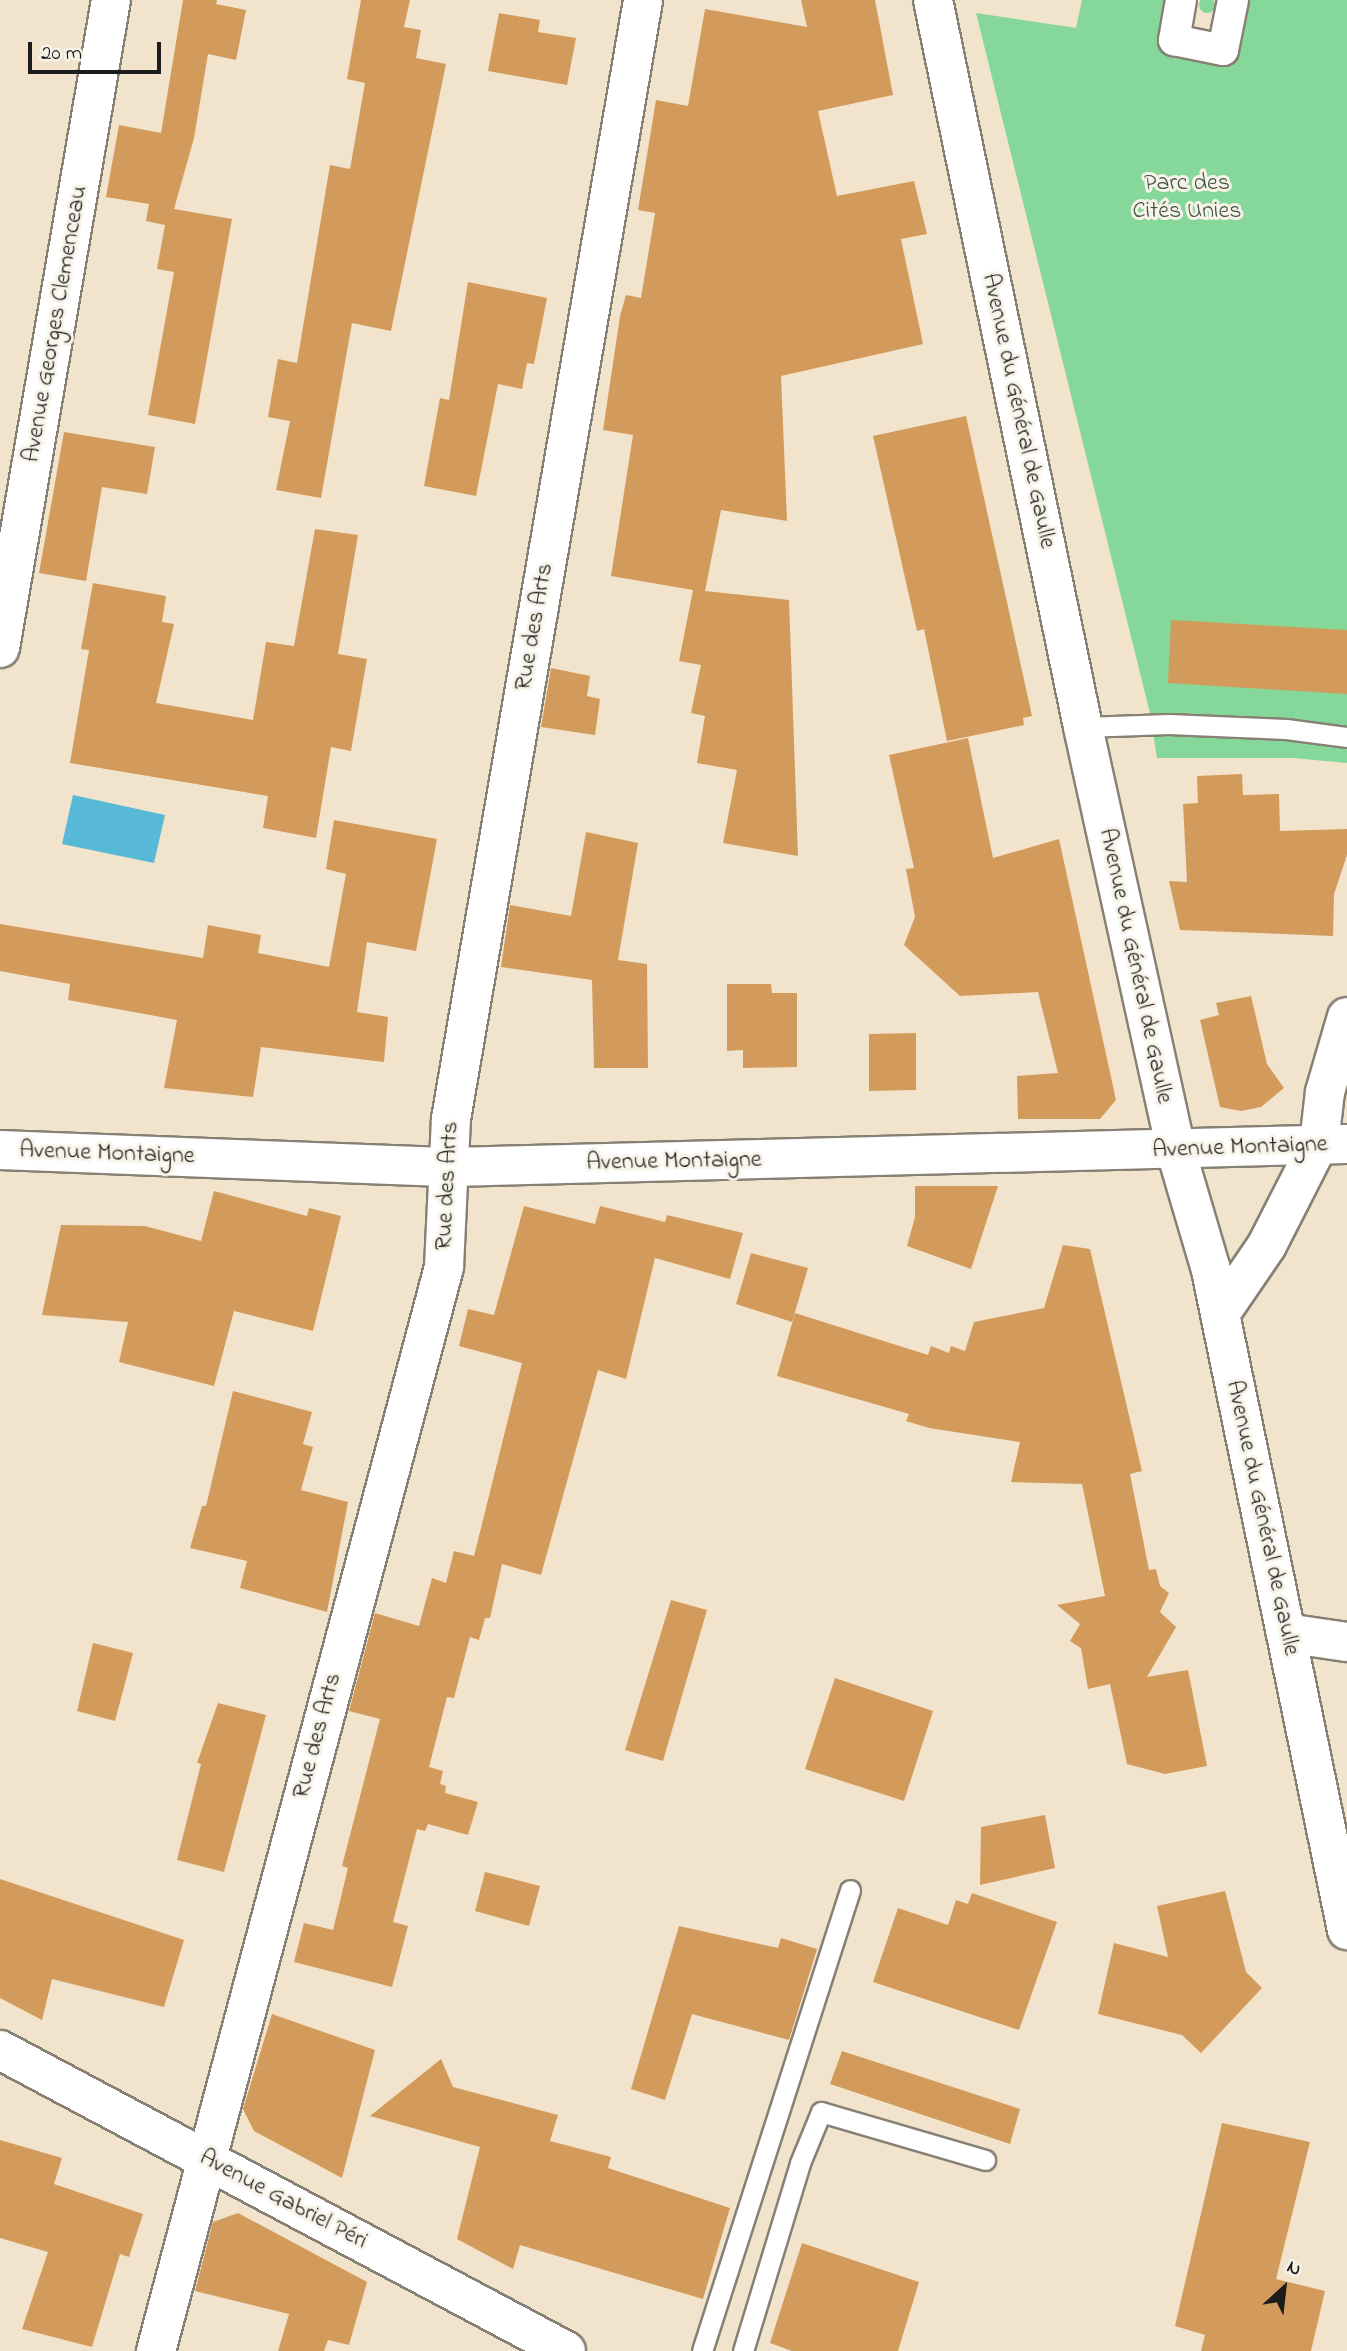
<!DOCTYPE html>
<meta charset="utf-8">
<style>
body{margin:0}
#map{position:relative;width:1347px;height:2351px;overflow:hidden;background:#f2e4cc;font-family:"Indie Flower",sans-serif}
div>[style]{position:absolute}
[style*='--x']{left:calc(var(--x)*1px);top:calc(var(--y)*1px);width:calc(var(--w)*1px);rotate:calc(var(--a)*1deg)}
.green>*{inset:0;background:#85d899}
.round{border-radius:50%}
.water>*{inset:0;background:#58b9d7}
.building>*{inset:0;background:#d39b5b}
.roads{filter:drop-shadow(2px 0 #878074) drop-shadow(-2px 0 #878074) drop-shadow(0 2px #878074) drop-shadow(0 -2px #878074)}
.service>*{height:19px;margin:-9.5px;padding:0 9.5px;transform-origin:9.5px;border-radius:9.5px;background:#fff}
.pedestrian>*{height:30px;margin:-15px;padding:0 15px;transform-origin:15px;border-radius:15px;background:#fff}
.minor>*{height:38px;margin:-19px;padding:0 19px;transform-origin:19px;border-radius:19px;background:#fff}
.tertiary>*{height:38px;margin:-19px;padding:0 19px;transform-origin:19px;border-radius:19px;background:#fff}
span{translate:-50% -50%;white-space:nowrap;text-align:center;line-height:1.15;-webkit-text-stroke:6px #f7f3e8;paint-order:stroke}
.park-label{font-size:24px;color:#3c5442}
.street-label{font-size:24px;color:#1c1c1c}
.north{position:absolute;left:1249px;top:2253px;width:70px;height:70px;-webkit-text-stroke:5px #f7f3e8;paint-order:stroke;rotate:27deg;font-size:19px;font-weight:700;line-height:28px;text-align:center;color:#1c1c1c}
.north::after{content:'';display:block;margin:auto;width:24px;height:32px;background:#1c1c1c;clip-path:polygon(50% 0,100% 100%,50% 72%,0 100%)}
.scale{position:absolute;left:28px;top:42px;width:133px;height:32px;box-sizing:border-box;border:4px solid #1c1c1c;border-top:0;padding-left:9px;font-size:21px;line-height:24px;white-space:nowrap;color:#1c1c1c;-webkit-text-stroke:5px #f7f3e8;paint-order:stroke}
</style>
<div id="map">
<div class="green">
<i class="round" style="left:1199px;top:-3px;width:16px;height:16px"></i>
<i style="clip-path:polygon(1082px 0,1172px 0,1169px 22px,1233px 35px,1244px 0,1347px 0,1347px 763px,1293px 758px,1157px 758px,1150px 713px,976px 13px,1076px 28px)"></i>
</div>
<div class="water">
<i style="clip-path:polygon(73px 795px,165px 815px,154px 863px,62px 844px)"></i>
</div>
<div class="building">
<i style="clip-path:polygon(183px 0,217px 0,216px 4px,246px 10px,236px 60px,208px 54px,194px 138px,174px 209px,232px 219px,195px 424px,148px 415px,174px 272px,157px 269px,165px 225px,146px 221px,149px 204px,106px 197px,119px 125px,161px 133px)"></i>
<i style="clip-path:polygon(361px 0,410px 0,404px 27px,421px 30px,416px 58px,446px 64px,391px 331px,352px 323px,321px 498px,276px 490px,290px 421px,268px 417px,278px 359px,297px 363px,330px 165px,350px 169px,365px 83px,347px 79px)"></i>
<i style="clip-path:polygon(801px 0,875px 0,893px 95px,818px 111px,837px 196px,914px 181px,927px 234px,901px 239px,923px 344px,781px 376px,787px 521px,721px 510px,705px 591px,789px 600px,798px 856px,723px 843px,737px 770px,697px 763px,705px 716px,691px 713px,701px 665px,679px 661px,693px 590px,611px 576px,633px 435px,603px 430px,620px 316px,626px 295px,641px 298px,655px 213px,638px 210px,656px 100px,688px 106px,705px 9px,807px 27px)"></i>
<i style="clip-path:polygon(499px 13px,540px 20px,538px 32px,576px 38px,567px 85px,488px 71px)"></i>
<i style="clip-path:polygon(468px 282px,547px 298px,534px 364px,527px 363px,522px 389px,498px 384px,476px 496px,424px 486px,440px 398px,449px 400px)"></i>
<i style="clip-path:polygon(966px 416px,1032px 716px,1023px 718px,1024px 725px,947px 741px,924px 629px,917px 631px,873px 436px)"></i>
<i style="clip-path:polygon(64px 432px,155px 447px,147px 494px,102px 487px,86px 581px,39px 573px)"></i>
<i style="clip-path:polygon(315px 529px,358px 535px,338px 654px,367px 659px,351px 751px,331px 747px,316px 838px,263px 828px,268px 796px,70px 763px,89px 650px,81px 649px,93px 583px,166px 596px,162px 622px,174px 624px,156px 703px,253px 720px,266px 642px,294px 646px)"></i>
<i style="clip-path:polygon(1171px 620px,1347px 630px,1347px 694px,1168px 683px)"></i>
<i style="clip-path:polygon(551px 668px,590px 676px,587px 696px,600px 699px,595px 735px,541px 727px)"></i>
<i style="clip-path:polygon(968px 738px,993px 858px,1059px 839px,1116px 1100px,1100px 1119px,1018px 1119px,1017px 1076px,1058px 1073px,1038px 992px,960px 996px,904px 945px,915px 917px,906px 869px,914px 868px,889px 755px)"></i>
<i style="clip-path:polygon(1242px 774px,1243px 795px,1279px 794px,1280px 831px,1347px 829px,1347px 855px,1334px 894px,1333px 936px,1180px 930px,1169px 881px,1187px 882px,1183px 804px,1198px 803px,1197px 776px)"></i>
<i style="clip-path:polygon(334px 820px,437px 839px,416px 951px,367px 942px,357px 1012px,388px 1017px,384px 1062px,261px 1047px,253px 1097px,164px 1088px,177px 1020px,68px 1000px,70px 984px,0 971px,0 924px,203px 958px,208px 925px,261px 935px,258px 953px,329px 967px,346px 874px,326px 869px)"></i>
<i style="clip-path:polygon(586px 832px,638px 843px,618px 960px,647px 964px,648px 1068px,594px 1068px,592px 980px,501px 967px,510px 905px,571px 916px)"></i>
<i style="clip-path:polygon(727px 984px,771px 984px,772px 993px,797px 993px,797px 1067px,743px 1068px,743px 1050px,727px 1051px)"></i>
<i style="clip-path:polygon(1251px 996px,1267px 1064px,1284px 1088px,1261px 1107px,1241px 1111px,1220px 1107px,1200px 1020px,1219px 1015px,1216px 1003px)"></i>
<i style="clip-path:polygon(916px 1033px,916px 1090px,869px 1091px,869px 1034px)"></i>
<i style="clip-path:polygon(915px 1186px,998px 1186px,971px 1269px,907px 1246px,915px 1217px)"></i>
<i style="clip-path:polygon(214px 1191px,307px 1216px,309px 1208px,341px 1216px,313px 1331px,234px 1311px,214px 1386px,119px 1362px,128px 1322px,42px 1315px,61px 1225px,145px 1226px,201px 1241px)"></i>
<i style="clip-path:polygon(524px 1206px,595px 1224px,600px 1206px,665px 1222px,667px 1215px,743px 1233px,730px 1279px,655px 1258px,626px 1379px,598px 1370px,541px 1575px,502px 1564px,490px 1618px,485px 1618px,479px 1640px,470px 1637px,454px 1698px,447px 1697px,429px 1767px,443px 1771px,440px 1784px,446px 1786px,445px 1793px,478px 1802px,468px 1835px,428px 1824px,425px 1831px,417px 1829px,393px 1922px,408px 1926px,392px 1987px,294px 1962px,304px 1923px,333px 1930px,348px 1868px,342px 1866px,380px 1719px,349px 1711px,375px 1613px,419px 1626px,432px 1578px,446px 1583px,454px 1551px,474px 1556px,522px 1363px,459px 1346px,468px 1309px,494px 1315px)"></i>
<i style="clip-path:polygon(1063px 1245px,1090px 1249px,1142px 1471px,1130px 1474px,1149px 1570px,1156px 1569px,1160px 1586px,1169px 1593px,1160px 1612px,1176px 1627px,1147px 1677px,1188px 1670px,1207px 1766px,1165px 1774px,1127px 1764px,1110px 1684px,1088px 1689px,1081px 1648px,1070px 1641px,1080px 1624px,1057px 1605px,1105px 1596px,1082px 1484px,1011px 1482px,1020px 1442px,929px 1428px,906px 1421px,909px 1414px,777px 1376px,795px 1313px,928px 1355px,931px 1346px,949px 1353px,951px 1346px,965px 1351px,974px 1322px,1044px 1308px)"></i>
<i style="clip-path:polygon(751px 1253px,808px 1268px,792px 1322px,736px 1304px)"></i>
<i style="clip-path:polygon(233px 1391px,312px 1412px,303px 1444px,313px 1447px,301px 1490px,348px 1502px,327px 1612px,240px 1588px,247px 1561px,190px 1548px,202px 1506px,206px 1506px)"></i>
<i style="clip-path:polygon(671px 1600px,707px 1610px,663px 1761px,625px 1750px)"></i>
<i style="clip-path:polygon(93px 1643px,133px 1653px,115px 1721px,77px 1711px)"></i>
<i style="clip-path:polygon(835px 1678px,933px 1711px,904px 1801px,805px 1769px)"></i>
<i style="clip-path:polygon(218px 1703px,266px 1715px,224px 1872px,177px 1860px,201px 1764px,197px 1763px)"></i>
<i style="clip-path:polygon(1045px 1815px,1055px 1868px,980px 1885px,981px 1827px)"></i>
<i style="clip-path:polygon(485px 1872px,540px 1886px,529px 1926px,475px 1911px)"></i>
<i style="clip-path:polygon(0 1879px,184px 1940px,164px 2007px,52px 1979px,42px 2020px,0 1998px)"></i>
<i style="clip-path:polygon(1225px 1891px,1246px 1972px,1262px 1988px,1201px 2053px,1182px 2035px,1098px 2014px,1114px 1943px,1168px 1957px,1157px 1906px)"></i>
<i style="clip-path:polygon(972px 1893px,1057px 1922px,1019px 2030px,873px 1982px,898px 1908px,948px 1925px,956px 1900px,968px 1904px)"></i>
<i style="clip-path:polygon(679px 1926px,778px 1948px,781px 1938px,817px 1949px,789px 2040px,692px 2014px,665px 2100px,631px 2089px)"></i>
<i style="clip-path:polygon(272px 2014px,375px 2050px,342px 2178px,254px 2131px,243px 2109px)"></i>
<i style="clip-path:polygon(842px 2051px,1020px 2109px,1010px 2144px,830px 2084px)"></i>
<i style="clip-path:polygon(441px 2059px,453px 2087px,558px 2115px,550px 2141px,611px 2157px,608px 2168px,730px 2208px,703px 2299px,520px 2245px,513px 2269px,457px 2239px,480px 2147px,370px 2116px)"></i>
<i style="clip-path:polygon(1222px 2123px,1310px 2142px,1276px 2279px,1325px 2291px,1311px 2351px,1201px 2351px,1205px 2335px,1175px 2326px)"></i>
<i style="clip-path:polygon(0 2140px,62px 2158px,54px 2184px,143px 2214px,129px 2257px,120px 2254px,92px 2347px,22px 2329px,48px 2252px,0 2238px)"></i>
<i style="clip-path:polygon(238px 2213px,367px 2282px,349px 2345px,328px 2340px,324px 2351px,278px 2351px,289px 2314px,195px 2291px,213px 2222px)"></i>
<i style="clip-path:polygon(802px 2243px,919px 2282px,898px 2351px,792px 2351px,770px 2343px)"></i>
</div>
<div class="roads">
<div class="service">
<i style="--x:1083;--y:727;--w:86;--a:-2"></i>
<i style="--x:1169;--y:724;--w:117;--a:2.4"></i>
<i style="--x:1286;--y:729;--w:62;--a:7.5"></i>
<i style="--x:702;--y:2351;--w:484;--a:-72.2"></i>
<i style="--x:743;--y:2351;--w:196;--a:-73.1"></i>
<i style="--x:800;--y:2163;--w:55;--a:-67.6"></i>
<i style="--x:821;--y:2112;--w:171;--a:16.3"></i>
</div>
<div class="pedestrian">
<i style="--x:1181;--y:0;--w:41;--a:99.9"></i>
<i style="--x:1174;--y:40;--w:50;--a:11.5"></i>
<i style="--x:1223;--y:50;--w:51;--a:-78.7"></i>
</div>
<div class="minor">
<i style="--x:0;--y:648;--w:657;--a:-80.28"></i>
<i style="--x:0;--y:1150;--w:451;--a:2.2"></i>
<i style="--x:451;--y:1167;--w:896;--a:-1.47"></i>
<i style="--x:1220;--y:1314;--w:83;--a:-55.7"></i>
<i style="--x:1267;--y:1245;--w:114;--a:-63"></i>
<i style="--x:1319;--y:1143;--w:51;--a:-83.3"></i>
<i style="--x:1325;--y:1092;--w:78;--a:-73.7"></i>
<i style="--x:1286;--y:1633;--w:62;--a:8.4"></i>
<i style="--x:0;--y:2050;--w:641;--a:28"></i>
<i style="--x:156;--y:2351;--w:1122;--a:-75.12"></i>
<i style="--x:444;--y:1267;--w:148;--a:-87.3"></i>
<i style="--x:451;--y:1119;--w:1135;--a:-80.26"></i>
</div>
<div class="tertiary">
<i style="--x:933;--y:0;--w:742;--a:78.34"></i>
<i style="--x:1083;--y:727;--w:434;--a:77.6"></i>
<i style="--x:1176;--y:1151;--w:124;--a:73.6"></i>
<i style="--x:1211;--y:1270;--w:674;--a:78.36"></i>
</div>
</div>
<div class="park-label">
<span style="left:1187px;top:198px">Parc des<br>Cités Unies</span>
</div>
<div class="street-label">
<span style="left:56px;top:324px;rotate:-80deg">Avenue Georges Clemenceau</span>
<span style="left:1018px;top:411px;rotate:78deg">Avenue du Général de Gaulle</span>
<span style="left:535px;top:627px;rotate:-80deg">Rue des Arts</span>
<span style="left:1135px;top:966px;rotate:78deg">Avenue du Général de Gaulle</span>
<span style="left:1240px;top:1148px;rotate:-2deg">Avenue Montaigne</span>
<span style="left:107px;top:1154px;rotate:2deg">Avenue Montaigne</span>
<span style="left:674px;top:1162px;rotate:-1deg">Avenue Montaigne</span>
<span style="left:448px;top:1186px;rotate:-87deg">Rue des Arts</span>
<span style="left:1262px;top:1518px;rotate:78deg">Avenue du Général de Gaulle</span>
<span style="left:318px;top:1736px;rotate:-75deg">Rue des Arts</span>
<span style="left:283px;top:2200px;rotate:28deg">Avenue Gabriel Péri</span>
</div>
<div class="north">N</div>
<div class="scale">20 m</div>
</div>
